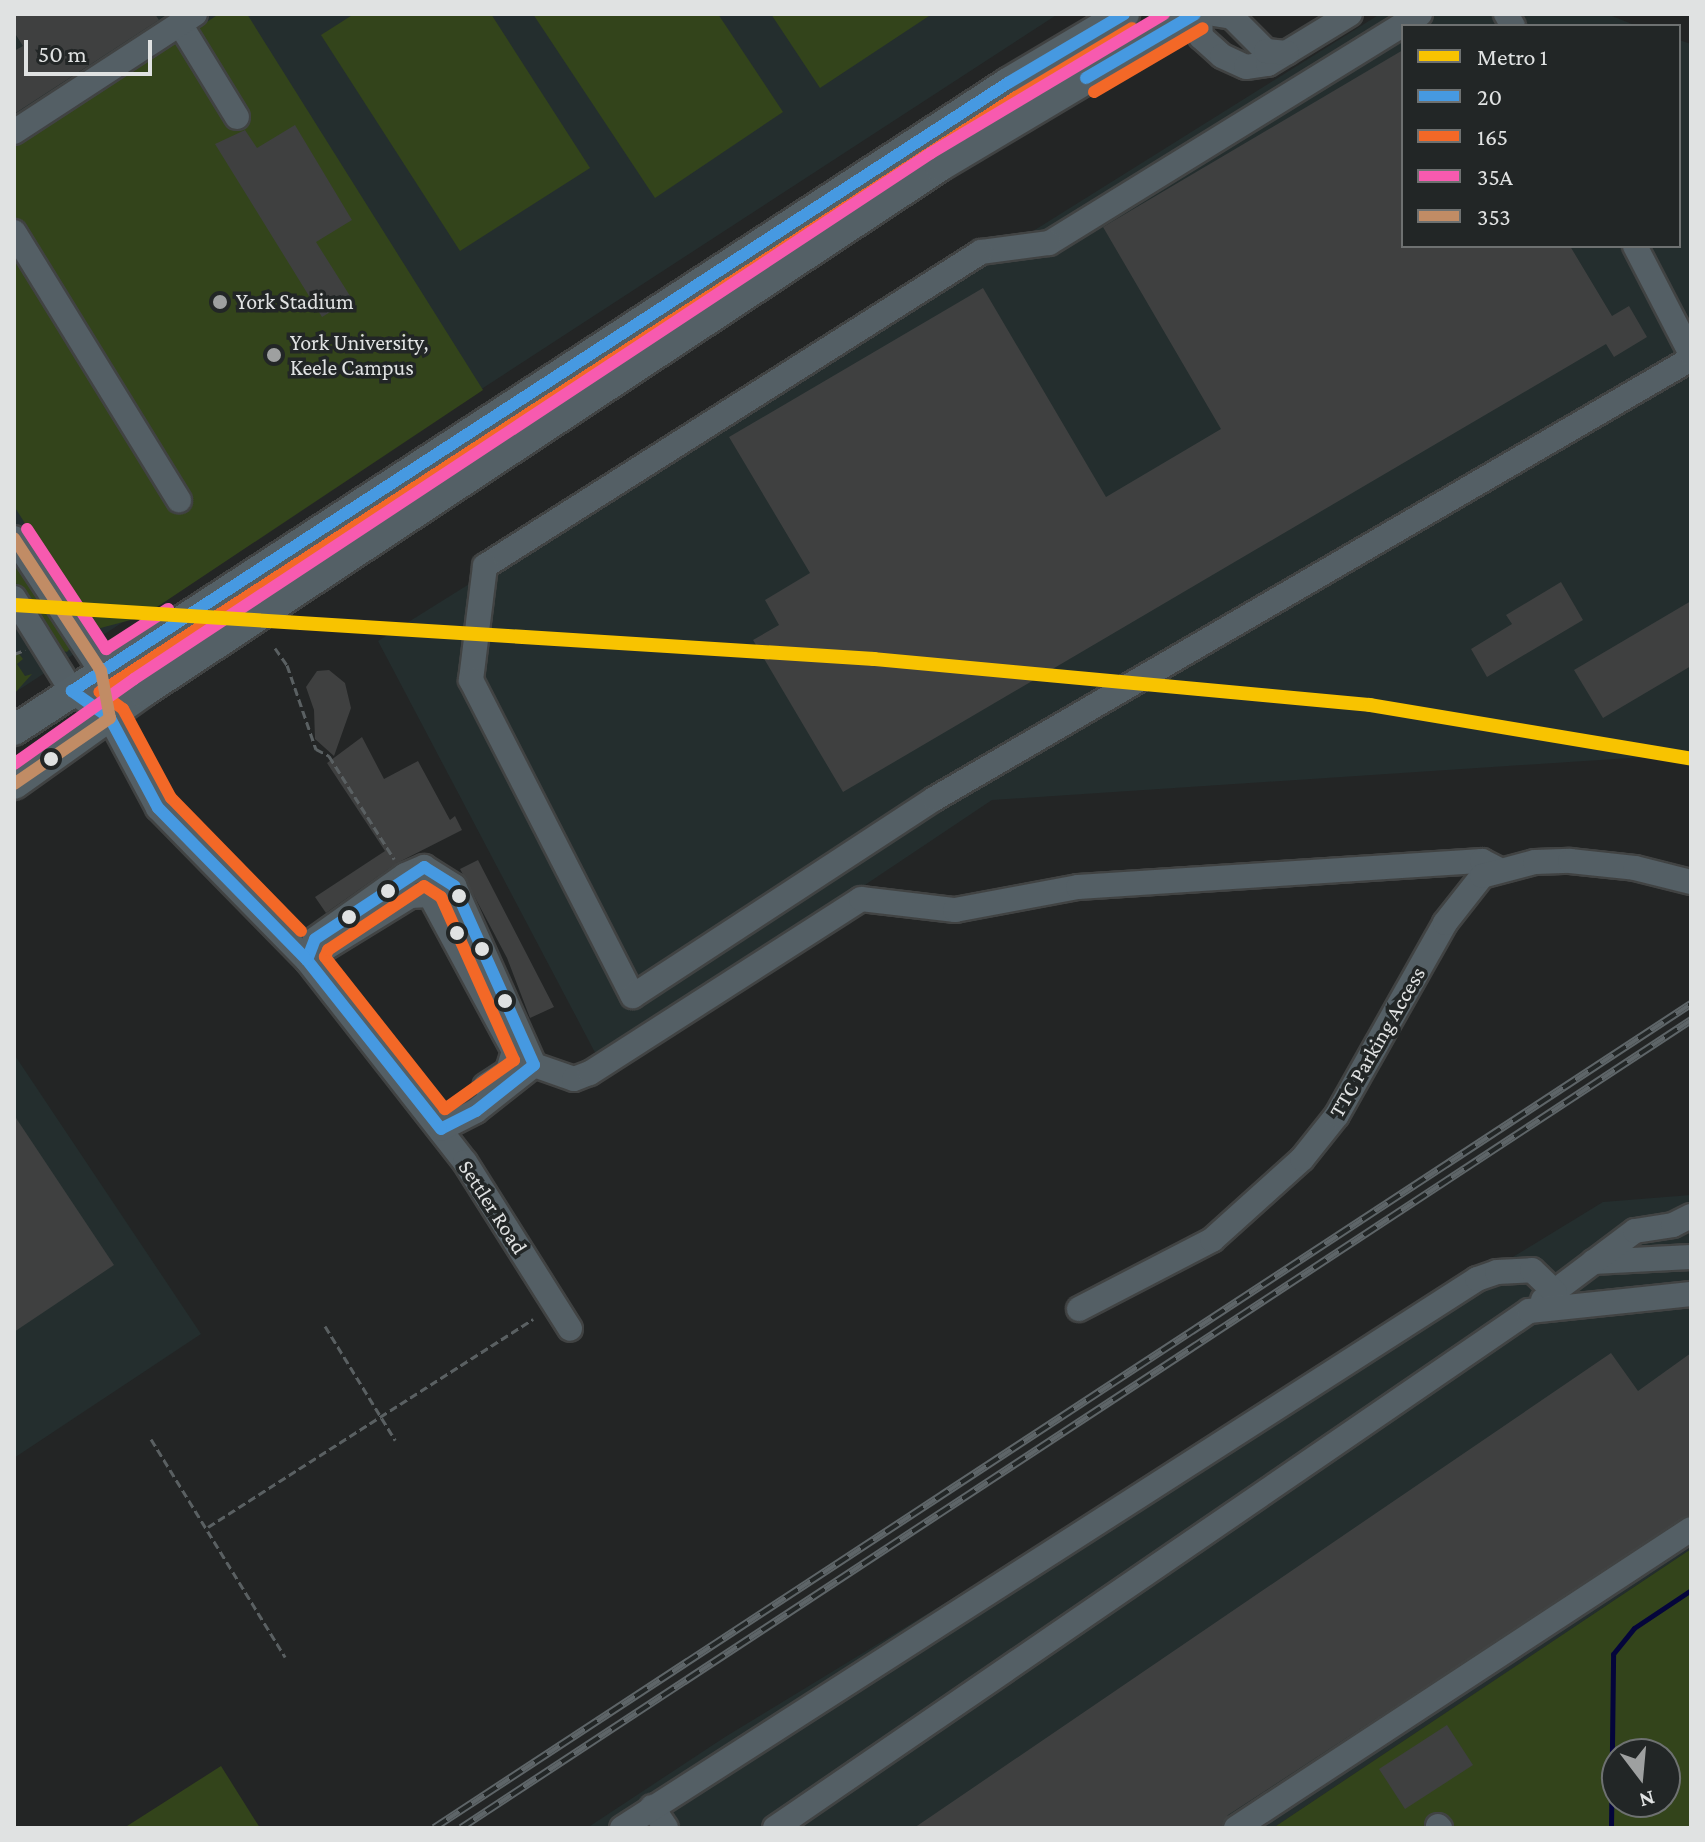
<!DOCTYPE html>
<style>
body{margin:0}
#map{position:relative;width:1705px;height:1842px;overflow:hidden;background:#232525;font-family:"Crimson Pro",serif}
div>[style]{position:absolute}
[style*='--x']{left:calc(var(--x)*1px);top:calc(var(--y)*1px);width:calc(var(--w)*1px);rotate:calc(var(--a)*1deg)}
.built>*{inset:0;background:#242e2e}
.green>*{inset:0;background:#33441b}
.stream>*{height:5px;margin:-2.5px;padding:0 2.5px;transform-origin:2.5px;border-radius:2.5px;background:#04053b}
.building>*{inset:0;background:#3f4040}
.path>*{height:3px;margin-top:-1.5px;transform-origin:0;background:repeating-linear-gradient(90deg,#5a6062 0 8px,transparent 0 12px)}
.roads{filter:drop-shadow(2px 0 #414343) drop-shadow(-2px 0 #414343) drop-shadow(0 2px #414343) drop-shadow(0 -2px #414343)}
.minor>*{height:24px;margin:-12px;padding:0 12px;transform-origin:12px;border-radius:12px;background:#545f65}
.major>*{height:30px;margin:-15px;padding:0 15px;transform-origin:15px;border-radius:15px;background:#546066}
.rail>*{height:8px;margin-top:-4px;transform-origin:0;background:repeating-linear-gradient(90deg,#222626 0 15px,#5e6568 0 30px);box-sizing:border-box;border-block:2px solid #5e6568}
.bus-1>*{height:12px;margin:-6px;padding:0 6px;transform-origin:6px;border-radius:6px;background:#4699e1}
.bus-2>*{height:12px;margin:-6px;padding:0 6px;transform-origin:6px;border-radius:6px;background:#f36827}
.bus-3>*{height:12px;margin:-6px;padding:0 6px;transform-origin:6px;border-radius:6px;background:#f75aaf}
.bus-4>*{height:12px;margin:-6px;padding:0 6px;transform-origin:6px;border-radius:6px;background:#c18c65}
.metro-1>*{height:14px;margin:-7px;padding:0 7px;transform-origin:7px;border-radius:7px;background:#f8c300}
.dots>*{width:22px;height:22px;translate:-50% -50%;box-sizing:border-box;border:4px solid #222626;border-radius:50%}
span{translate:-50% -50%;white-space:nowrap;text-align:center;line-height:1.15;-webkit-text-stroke:7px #222626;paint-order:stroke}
.poi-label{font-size:22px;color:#e0e2e2}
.left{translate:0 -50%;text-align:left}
.street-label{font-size:22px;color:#e0e2e2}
.frame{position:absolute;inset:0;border:16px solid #e0e2e2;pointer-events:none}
.legend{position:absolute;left:1401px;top:24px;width:280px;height:224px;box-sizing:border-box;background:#222626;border:2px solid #6e7171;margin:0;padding:10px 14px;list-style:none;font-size:24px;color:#e0e2e2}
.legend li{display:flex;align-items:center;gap:16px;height:40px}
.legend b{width:40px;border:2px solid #6e7171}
.north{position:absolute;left:1601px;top:1738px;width:80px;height:80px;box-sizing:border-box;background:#222626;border:2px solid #6e7171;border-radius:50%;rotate:164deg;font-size:22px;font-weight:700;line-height:32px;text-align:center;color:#e0e2e2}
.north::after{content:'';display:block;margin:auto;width:28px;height:36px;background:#9ea0a0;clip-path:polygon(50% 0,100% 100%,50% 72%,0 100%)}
.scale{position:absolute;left:24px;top:40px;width:128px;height:36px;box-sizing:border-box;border:4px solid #e0e2e2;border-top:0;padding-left:10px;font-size:24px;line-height:28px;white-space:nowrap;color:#e0e2e2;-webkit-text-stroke:6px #222626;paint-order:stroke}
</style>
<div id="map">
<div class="built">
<i style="clip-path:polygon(14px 14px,1058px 14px,14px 693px)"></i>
<i style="clip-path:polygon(1380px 14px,1607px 14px,1637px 26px,1403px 26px,1403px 246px,1679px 246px,1679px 40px,1691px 44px,1691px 754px,992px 800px,600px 1062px,378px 641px)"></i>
<i style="clip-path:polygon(14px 1054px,201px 1334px,14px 1458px)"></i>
<i style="clip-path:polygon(1691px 1195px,1691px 1549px,1273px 1828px,587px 1828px,725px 1737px,1603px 1202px)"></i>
</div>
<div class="green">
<i style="clip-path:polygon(219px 14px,247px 14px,483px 390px,142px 617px,93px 630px,14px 506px,14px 146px)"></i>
<i style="clip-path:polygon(354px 14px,491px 14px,590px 168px,460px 251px,321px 35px)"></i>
<i style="clip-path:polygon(533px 14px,718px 14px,783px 112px,655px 198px)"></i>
<i style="clip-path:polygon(771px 14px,932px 14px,820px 88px)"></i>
<i style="clip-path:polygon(14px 559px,72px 646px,67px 652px,60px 650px,14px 580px)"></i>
<i style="clip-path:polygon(19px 654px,23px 659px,17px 664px,25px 676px,32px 674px,14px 694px,14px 656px)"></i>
<i style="clip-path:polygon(evenodd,1691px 1549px,1691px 1828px,1273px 1828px,1691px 1549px,1617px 1754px,1665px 1754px,1665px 1802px,1617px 1802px,1617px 1754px)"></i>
<i style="clip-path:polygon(221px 1766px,260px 1828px,124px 1828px)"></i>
</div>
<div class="stream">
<i style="--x:1611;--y:1828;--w:174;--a:-89.3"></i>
<i style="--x:1613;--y:1654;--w:33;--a:-51"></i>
<i style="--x:1634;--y:1628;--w:69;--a:-33.7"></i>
</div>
<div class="building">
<i style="clip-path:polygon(14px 14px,155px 14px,159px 20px,14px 114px,14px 51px,23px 46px,14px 32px)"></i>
<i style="clip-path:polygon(1403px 50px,1403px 246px,1570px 246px,1612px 316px,1629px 306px,1647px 337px,1614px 357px,1606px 344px,843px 792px,753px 640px,779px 625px,765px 600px,810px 573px,729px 437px,983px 288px,1106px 497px,1221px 429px,1103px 227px)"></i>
<i style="clip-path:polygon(295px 125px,352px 220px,316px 242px,352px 299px,322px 317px,215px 144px,245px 130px,257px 148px)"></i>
<i style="clip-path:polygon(1561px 582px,1583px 620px,1487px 677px,1471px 649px,1512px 624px,1506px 615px)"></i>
<i style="clip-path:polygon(1691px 601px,1691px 666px,1603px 718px,1574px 670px)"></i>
<i style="clip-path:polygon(329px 670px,345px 683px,351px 708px,334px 756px,315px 739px,314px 710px,306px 687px,317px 671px)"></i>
<i style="clip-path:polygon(362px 737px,384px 779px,418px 761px,450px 820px,455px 816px,462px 830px,397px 863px,326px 913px,315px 897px,385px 851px,327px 763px)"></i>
<i style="clip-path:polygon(478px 860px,554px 1007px,530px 1018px,507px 958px,460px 869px)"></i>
<i style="clip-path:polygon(14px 1115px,114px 1265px,14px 1332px)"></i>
<i style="clip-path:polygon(1611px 1353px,1638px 1391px,1691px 1353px,1691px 1514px,1228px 1815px,1221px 1828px,914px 1828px)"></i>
<i style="clip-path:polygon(1447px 1725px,1473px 1765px,1405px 1809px,1379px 1769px)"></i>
</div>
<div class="path">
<i style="--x:275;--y:648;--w:21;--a:55"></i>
<i style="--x:287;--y:665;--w:89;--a:71"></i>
<i style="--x:316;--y:749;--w:15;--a:28"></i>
<i style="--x:329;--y:756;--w:122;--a:57.7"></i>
<i style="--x:14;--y:654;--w:12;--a:-20"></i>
<i style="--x:325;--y:1326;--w:134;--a:58.4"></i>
<i style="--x:151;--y:1439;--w:256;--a:58.4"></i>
<i style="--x:208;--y:1527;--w:386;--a:-32.6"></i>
</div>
<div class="roads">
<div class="minor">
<i style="--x:1200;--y:14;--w:23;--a:88"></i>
<i style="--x:1201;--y:37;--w:28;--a:42"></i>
<i style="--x:1222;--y:56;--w:26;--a:25"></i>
<i style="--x:1246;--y:67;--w:22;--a:-8"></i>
<i style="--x:1268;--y:64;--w:96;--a:-31.4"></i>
<i style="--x:1214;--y:14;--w:18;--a:9"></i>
<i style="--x:1232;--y:17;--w:48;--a:45"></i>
<i style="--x:1266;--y:51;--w:21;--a:5"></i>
<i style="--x:1420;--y:14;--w:436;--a:148.3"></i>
<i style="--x:1049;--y:243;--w:69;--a:172.5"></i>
<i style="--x:981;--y:252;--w:587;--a:147.66"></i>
<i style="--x:485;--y:566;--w:115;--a:97"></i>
<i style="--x:471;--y:680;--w:355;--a:62.9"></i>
<i style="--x:633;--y:996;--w:360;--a:-33.2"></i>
<i style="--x:934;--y:799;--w:876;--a:-30.17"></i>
<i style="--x:1506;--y:14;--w:14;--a:60"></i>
<i style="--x:180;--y:24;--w:109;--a:58.5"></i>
<i style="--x:14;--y:132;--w:216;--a:-33.1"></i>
<i style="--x:14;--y:232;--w:315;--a:58.4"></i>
<i style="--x:1635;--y:246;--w:122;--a:62.6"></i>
<i style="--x:14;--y:538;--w:159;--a:56.8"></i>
<i style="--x:101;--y:671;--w:48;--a:79.2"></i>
<i style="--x:110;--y:718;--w:102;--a:61.9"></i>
<i style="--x:158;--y:808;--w:213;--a:45.6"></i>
<i style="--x:307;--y:960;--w:256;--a:52"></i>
<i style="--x:465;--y:1162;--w:197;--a:57.8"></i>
<i style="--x:14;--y:598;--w:110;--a:58.1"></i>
<i style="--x:72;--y:691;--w:47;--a:35.4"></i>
<i style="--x:311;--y:957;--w:116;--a:-31.6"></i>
<i style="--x:410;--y:896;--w:20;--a:-3"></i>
<i style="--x:430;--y:895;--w:177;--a:61.7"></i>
<i style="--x:514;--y:1051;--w:21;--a:107"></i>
<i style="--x:508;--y:1071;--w:27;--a:147"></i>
<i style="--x:307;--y:960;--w:22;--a:-69"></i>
<i style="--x:315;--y:939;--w:110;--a:-35.4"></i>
<i style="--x:405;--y:875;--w:21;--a:-23"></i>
<i style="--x:424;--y:867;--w:36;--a:32"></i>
<i style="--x:454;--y:886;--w:196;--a:65.9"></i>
<i style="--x:534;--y:1065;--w:74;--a:141.6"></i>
<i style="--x:476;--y:1111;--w:39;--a:153"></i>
<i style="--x:534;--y:1065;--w:42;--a:19.3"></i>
<i style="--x:574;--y:1079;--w:17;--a:-21"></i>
<i style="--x:590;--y:1073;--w:322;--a:-32.7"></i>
<i style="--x:861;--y:899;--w:95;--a:6.7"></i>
<i style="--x:955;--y:910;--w:125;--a:-10.6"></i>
<i style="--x:1078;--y:887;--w:405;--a:-3.7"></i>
<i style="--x:1482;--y:861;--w:18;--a:27"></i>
<i style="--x:1593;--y:1262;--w:98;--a:-2.9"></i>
<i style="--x:1543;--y:1300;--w:115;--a:-36.9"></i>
<i style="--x:1635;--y:1231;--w:38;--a:-9"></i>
<i style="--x:1673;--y:1225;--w:20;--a:-27"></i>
<i style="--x:1079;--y:1309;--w:150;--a:-27.4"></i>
<i style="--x:1212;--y:1240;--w:121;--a:-42"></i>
<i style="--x:1302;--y:1159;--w:56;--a:-51.5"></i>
<i style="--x:1337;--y:1115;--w:220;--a:-60.6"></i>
<i style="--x:1445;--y:923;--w:60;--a:-51.8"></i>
<i style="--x:1482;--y:876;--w:55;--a:-14.8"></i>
<i style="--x:1535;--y:862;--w:35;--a:-2"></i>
<i style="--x:1570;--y:861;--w:65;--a:6.1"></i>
<i style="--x:1635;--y:868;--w:58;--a:14"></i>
<i style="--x:652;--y:1807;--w:25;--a:56"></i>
<i style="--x:1438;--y:1826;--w:3;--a:45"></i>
<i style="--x:622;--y:1828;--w:1016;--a:-32.7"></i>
<i style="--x:1477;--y:1279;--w:21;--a:-19"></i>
<i style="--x:1497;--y:1272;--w:35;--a:-3"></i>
<i style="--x:1532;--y:1270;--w:32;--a:44"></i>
<i style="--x:775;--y:1828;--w:914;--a:-34.44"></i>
<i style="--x:1529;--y:1311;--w:163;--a:-6"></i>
<i style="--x:1236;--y:1828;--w:544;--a:-33.31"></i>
</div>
<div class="major">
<i style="--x:14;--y:730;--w:1186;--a:-33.06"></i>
<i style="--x:1008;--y:83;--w:135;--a:-30.7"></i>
<i style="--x:14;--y:784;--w:158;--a:-35.5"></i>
<i style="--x:143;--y:692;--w:955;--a:-33.42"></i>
<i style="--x:940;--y:166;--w:297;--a:-30.8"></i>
</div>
</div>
<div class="rail">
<i style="--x:434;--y:1828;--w:1503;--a:-33.25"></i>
<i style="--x:461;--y:1828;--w:1472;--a:-33.3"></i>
</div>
<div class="bus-1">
<i style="--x:1086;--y:78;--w:126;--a:-30.4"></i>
<i style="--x:424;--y:867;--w:36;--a:32"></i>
<i style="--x:454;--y:886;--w:196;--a:65.9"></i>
<i style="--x:534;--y:1065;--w:74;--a:141.6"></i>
<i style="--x:476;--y:1111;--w:39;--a:153"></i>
<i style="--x:441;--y:1129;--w:216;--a:-128.4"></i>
<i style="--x:307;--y:960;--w:22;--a:-69"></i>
<i style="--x:315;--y:939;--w:131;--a:-33.4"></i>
<i style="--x:307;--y:960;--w:213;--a:-134.4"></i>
<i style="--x:158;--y:808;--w:102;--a:-118.1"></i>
<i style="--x:110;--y:718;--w:47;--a:-144.6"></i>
<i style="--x:72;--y:691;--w:1116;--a:-33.01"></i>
<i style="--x:1008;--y:83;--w:135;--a:-30.7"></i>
</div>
<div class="bus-2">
<i style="--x:1094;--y:92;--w:126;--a:-30.4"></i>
<i style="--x:424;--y:886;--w:20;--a:33"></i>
<i style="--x:441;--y:897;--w:179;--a:65.9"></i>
<i style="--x:514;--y:1060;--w:85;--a:144.6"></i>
<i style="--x:445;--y:1109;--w:194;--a:-128.3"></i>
<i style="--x:325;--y:957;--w:8;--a:-67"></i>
<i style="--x:328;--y:950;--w:115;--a:-33.7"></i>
<i style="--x:301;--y:931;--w:186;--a:-134.3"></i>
<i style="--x:171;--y:798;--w:101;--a:-118.3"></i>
<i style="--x:123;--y:709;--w:29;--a:-144"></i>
<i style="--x:100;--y:692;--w:1092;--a:-33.01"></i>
<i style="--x:1016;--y:97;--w:135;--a:-30.7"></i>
</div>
<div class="bus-3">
<i style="--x:27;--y:529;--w:144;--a:56.6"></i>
<i style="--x:106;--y:649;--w:74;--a:-32.8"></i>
<i style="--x:14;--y:764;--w:147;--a:-35.3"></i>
<i style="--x:134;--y:679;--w:955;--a:-33.42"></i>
<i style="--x:931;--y:153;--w:271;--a:-30.8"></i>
</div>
<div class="bus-4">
<i style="--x:14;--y:538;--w:159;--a:56.8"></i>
<i style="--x:101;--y:671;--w:48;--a:79.2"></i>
<i style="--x:110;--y:718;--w:116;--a:145.5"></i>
</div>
<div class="metro-1">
<i style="--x:14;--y:605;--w:862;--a:3.59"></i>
<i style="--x:874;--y:659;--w:498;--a:5.3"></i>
<i style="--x:1370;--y:705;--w:326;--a:9.5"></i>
</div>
<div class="dots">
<i style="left:220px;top:302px;background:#9ea0a0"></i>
<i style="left:274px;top:355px;background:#9ea0a0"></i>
<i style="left:51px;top:759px;background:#e0e2e2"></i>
<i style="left:388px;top:891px;background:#e0e2e2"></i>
<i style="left:459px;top:896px;background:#e0e2e2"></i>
<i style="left:349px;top:917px;background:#e0e2e2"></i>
<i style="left:457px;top:933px;background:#e0e2e2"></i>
<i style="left:482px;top:949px;background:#e0e2e2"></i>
<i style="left:505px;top:1001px;background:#e0e2e2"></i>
</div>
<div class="poi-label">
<span class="left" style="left:236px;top:302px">York Stadium</span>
<span class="left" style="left:290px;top:355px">York University,<br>Keele Campus</span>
</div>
<div class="street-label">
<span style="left:1377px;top:1042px;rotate:-60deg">TTC Parking Access</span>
<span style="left:493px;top:1207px;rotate:57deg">Settler Road</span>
</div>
<div class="frame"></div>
<ul class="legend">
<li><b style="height:10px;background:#f8c300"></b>Metro 1</li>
<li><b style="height:10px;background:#4699e1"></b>20</li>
<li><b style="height:10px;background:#f36827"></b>165</li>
<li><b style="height:10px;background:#f75aaf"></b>35A</li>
<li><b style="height:10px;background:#c18c65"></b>353</li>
</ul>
<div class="north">N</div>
<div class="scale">50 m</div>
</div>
